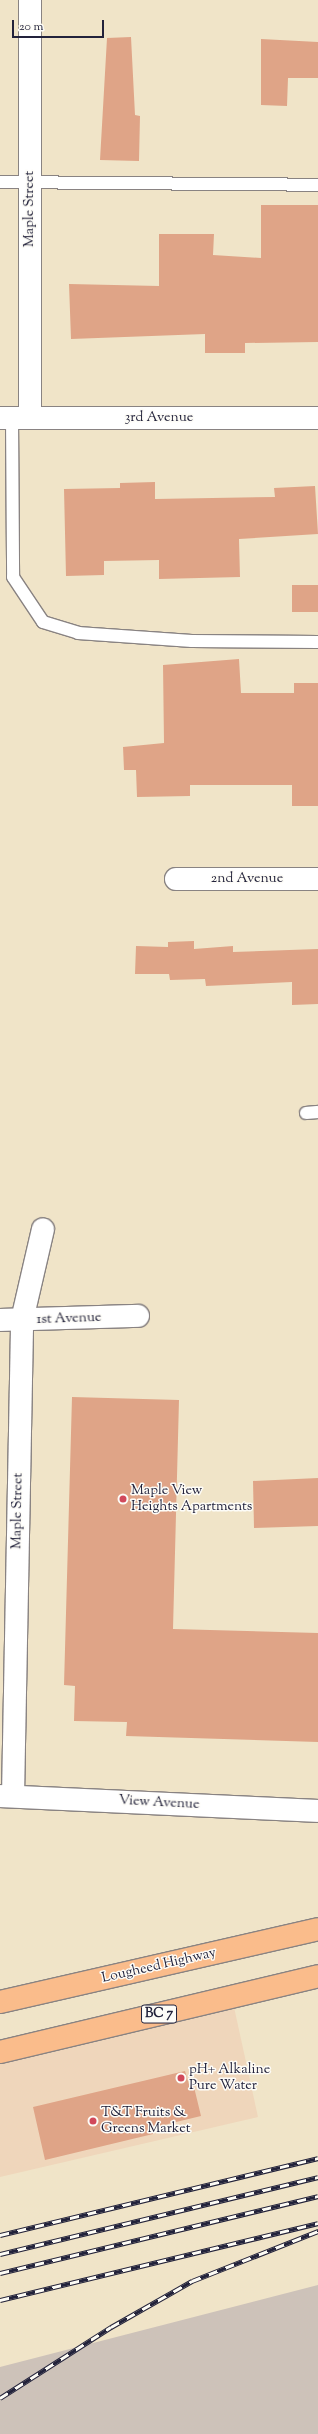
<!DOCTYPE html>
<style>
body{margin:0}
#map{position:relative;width:318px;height:2434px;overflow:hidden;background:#f0e4c8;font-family:"Sorts Mill Goudy",serif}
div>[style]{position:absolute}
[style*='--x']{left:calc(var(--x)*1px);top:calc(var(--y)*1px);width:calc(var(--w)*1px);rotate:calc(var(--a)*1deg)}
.built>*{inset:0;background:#efd6bb}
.industrial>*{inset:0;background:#cdc2b9}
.building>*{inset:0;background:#dfa487}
.roads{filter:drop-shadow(1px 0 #898382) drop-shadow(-1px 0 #898382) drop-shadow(0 1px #898382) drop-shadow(0 -1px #898382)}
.service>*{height:12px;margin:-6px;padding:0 6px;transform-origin:6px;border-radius:6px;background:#fff}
.minor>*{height:22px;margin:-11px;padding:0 11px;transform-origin:11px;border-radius:11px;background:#fff}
.primary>*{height:22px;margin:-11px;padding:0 11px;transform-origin:11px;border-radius:11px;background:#fabc8b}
.rail>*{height:4.5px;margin-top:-2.25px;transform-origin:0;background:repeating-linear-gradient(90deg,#fdfcf7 0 9px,#22223b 0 18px);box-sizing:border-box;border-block:1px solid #22223b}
.dots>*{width:11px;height:11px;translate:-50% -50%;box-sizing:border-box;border:2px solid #fdfcf7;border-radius:50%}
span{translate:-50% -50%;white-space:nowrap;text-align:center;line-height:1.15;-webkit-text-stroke:3px #fdfcf7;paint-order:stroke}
.shield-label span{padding:1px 3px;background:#fdfcf7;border:1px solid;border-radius:3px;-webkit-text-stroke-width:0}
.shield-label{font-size:13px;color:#22223b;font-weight:700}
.street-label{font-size:14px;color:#22223b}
.poi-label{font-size:14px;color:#22223b}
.left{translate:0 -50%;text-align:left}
.scale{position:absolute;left:12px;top:20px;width:92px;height:18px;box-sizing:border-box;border:2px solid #22223b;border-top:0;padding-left:5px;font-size:12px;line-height:14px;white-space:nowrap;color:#22223b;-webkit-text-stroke:3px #fdfcf7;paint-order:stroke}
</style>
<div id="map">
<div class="built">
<i style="clip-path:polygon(234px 2007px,258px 2117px,0 2177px,0 2061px)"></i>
</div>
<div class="industrial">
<i style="clip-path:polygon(318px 2285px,318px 2434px,0 2434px,0 2367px)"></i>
</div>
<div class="building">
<i style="clip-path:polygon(131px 37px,135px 115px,140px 116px,139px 161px,100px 160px,107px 38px)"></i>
<i style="clip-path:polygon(261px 39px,318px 42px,318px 78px,288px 78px,287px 106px,261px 105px)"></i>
<i style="clip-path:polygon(261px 205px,318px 205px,318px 342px,245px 343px,245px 353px,205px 353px,205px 334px,71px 339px,69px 284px,159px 286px,159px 234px,214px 234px,213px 255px,261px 258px)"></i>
<i style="clip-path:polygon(155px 482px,155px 499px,275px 497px,274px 488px,315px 486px,318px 534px,239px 539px,240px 577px,159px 579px,159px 560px,104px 561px,104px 575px,66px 576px,64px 489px,120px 488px,120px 483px)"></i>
<i style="clip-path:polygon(292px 585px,318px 585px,318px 612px,292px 612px)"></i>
<i style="clip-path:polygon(239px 659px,241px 693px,294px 693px,294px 683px,318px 683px,318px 806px,292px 806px,292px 785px,190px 785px,190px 796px,137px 797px,136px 770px,124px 770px,123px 747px,164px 743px,163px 665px)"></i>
<i style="clip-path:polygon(194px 941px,194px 949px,233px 946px,233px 952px,318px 949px,318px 1004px,292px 1005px,292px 982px,206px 986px,205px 979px,170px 980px,169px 974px,135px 974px,136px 946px,168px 947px,168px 942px)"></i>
<i style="clip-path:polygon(72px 1397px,179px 1400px,173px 1629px,318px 1633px,318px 1742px,126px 1736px,127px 1722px,74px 1721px,75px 1686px,64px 1685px)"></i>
<i style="clip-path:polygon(318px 1478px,318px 1526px,254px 1528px,253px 1481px)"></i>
<i style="clip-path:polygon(185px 2071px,190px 2088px,194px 2087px,201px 2116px,151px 2128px,153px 2134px,45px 2160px,33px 2107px)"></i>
</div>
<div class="roads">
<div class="service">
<i style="--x:0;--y:182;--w:318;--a:0.5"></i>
<i style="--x:12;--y:418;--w:159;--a:89.6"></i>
<i style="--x:13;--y:577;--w:54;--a:56.3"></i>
<i style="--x:43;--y:622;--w:37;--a:17"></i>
<i style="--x:78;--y:633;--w:114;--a:4"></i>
<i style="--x:192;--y:641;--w:126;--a:0.5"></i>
<i style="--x:306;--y:1113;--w:12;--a:-5"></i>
</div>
<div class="minor">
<i style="--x:0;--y:418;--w:318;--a:0"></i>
<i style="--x:30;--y:418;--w:418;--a:-90"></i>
<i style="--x:176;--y:879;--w:142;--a:0"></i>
<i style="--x:0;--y:1320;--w:138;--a:-1.7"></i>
<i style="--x:0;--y:1796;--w:318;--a:2.7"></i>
<i style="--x:13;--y:1796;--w:476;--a:-88.9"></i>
<i style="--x:22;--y:1320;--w:93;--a:-77"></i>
</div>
<div class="primary">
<i style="--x:0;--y:2002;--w:326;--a:-12.9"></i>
<i style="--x:0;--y:2052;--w:327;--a:-13.4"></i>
</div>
</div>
<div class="rail">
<i style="--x:0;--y:2235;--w:327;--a:-13.6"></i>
<i style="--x:0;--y:2254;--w:327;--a:-13.6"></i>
<i style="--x:0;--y:2273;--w:327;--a:-13.6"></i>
<i style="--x:0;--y:2300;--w:327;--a:-13.6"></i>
<i style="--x:0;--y:2398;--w:132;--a:-32.6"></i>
<i style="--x:111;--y:2327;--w:93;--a:-29.6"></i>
<i style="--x:192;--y:2281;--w:136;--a:-21.6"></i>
</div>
<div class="dots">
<i style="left:123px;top:1499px;background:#d1495b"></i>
<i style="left:181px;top:2078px;background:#d1495b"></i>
<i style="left:93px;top:2121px;background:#d1495b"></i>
</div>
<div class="shield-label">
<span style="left:159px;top:2014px">BC 7</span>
</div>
<div class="street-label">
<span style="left:30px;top:209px;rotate:-90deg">Maple Street</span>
<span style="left:159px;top:418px">3rd Avenue</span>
<span style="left:247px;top:879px">2nd Avenue</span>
<span style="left:69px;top:1319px;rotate:-2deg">1st Avenue</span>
<span style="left:18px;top:1511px;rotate:-89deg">Maple Street</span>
<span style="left:159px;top:1803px;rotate:3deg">View Avenue</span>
<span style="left:159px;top:1966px;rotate:-13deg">Lougheed Highway</span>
</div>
<div class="poi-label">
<span class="left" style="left:131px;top:1499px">Maple View<br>Heights Apartments</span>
<span class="left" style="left:189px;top:2078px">pH+ Alkaline<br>Pure Water</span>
<span class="left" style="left:101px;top:2121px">T&amp;T Fruits &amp;<br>Greens Market</span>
</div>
<div class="scale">20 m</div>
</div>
